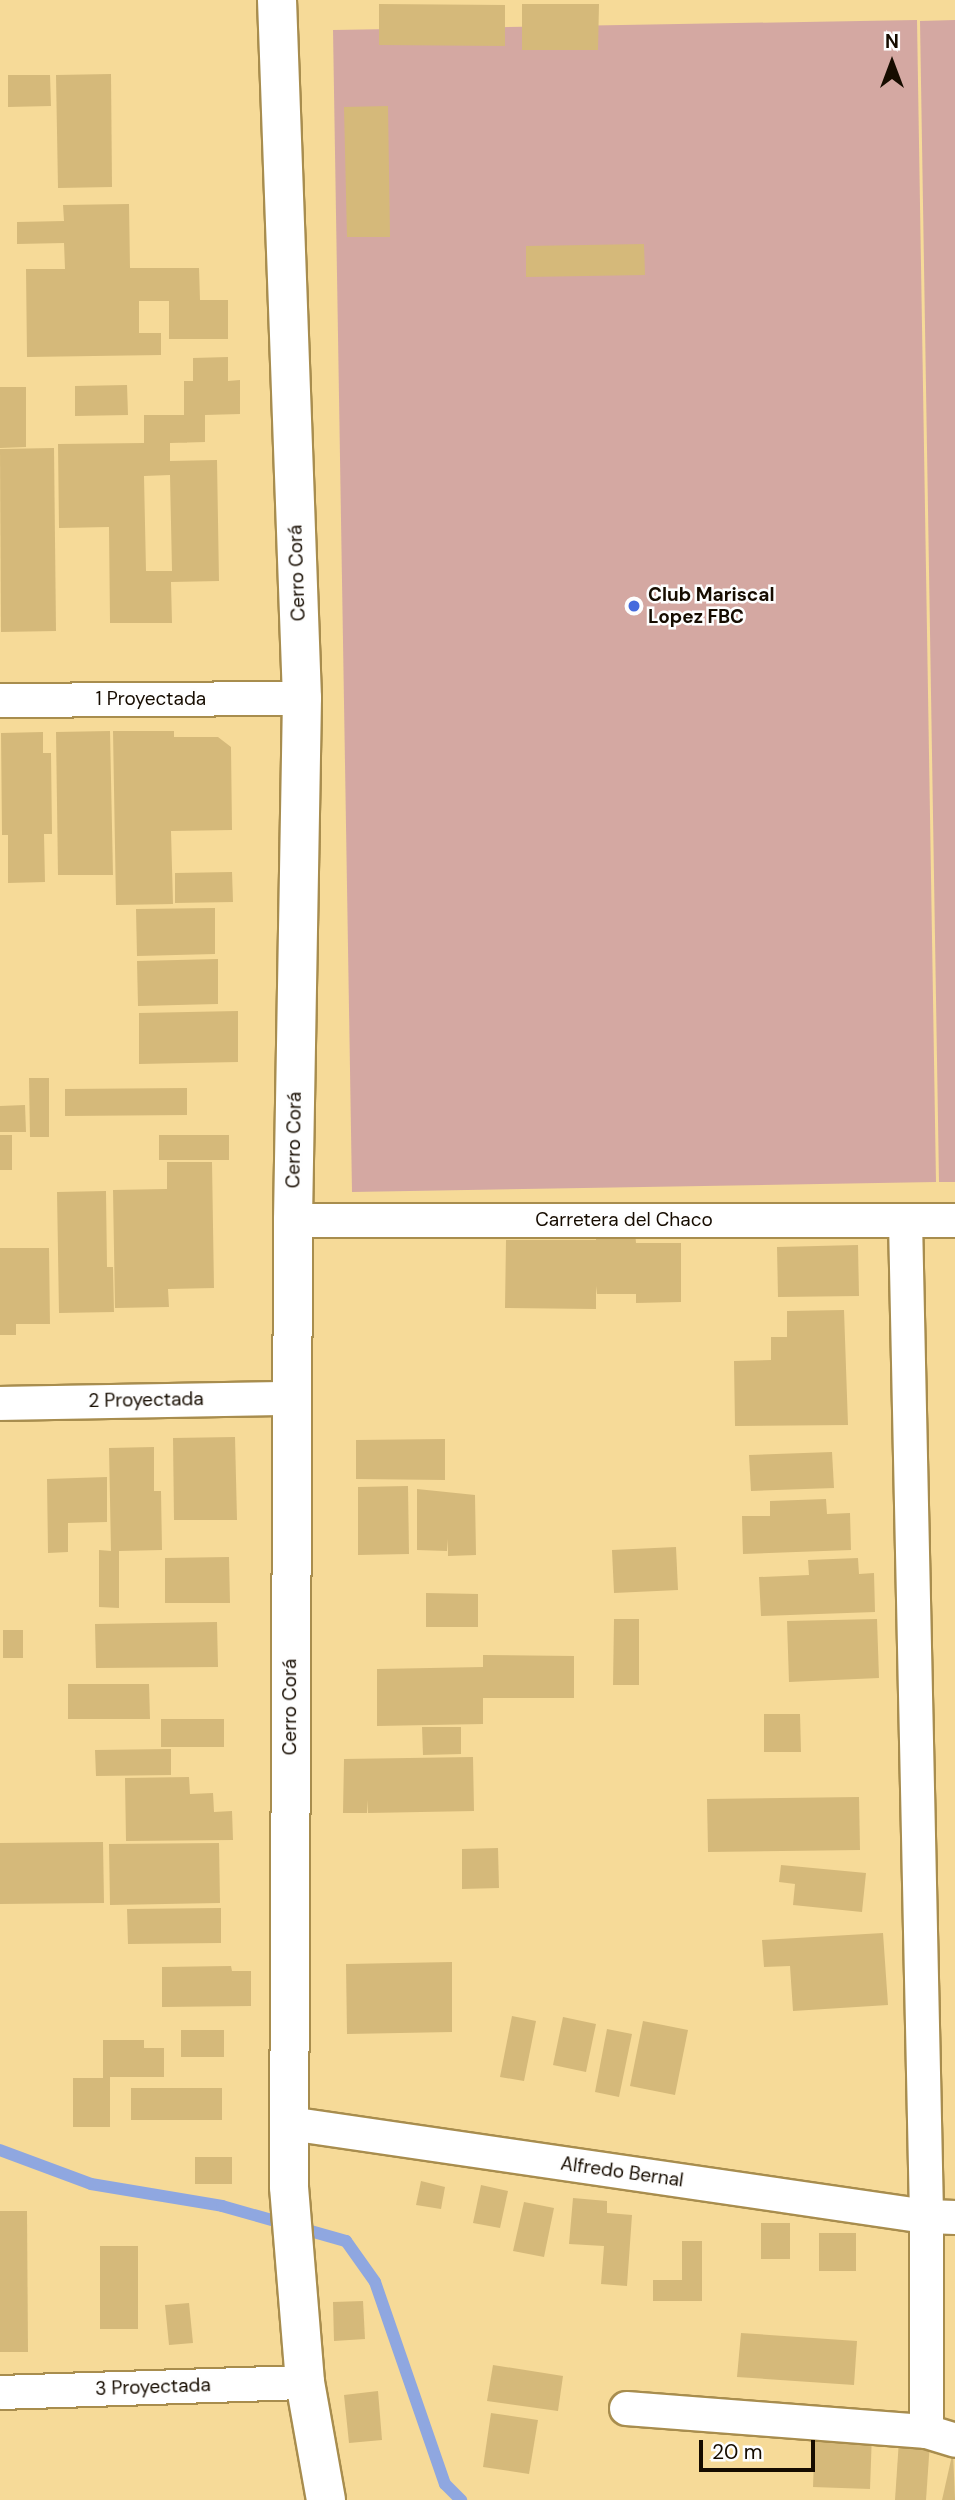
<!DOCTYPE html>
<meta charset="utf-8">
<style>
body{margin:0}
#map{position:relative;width:955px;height:2500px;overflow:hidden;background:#f6da98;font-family:"DM Sans",sans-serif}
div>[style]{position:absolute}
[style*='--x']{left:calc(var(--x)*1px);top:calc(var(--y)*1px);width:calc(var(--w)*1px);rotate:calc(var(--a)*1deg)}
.green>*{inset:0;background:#d4a8a2}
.stream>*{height:12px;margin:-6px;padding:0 6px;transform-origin:6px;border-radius:6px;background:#8fa7e0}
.building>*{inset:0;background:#d5b97a}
.roads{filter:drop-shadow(2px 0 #a88d4e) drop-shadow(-2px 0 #a88d4e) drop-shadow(0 2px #a88d4e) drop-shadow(0 -2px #a88d4e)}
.minor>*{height:33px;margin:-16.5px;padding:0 16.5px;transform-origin:16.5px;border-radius:16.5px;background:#fff}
.tertiary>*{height:38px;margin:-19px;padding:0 19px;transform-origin:19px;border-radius:19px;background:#fff}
.dots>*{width:19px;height:19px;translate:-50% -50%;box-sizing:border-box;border:4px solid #fefefe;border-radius:50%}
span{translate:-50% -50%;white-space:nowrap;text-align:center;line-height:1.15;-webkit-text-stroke:5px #fefefe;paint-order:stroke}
.street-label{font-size:19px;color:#160c00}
.poi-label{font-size:19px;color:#160c00;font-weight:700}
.left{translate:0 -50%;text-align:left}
.north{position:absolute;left:857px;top:28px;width:70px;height:70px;-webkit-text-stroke:5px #fefefe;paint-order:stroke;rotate:0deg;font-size:19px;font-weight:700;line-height:28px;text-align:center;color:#160c00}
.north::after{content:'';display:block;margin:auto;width:24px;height:32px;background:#160c00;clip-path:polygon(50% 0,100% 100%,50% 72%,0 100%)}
.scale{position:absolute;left:699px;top:2440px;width:116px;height:32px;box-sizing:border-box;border:4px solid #160c00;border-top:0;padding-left:9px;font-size:21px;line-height:24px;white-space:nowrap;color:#160c00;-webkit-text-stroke:5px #fefefe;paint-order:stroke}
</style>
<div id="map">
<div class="green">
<i style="clip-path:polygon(917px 20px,936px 1182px,352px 1192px,333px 30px)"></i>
<i style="clip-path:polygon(955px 20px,955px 1182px,939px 1182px,920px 21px)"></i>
</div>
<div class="stream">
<i style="--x:0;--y:2150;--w:97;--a:20.5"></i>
<i style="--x:91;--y:2184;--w:133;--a:9.5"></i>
<i style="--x:222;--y:2206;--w:129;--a:15.8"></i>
<i style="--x:346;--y:2241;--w:50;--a:54.7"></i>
<i style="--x:375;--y:2282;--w:214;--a:70.9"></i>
<i style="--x:445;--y:2484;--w:23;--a:45"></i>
</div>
<div class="building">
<i style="clip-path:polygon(379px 4px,505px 5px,505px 46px,379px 45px)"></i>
<i style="clip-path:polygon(522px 4px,599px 4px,598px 50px,522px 50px)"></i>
<i style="clip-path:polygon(111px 74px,112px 187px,58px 188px,56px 75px)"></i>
<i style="clip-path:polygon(8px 75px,50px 75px,51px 106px,8px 107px)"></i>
<i style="clip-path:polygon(388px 106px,390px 237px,347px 237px,344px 107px)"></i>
<i style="clip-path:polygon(129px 204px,130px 268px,199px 268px,200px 300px,228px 300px,228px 339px,169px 339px,169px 301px,139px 301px,139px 333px,161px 333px,161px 355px,27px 357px,26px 269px,65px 269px,64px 243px,17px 244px,17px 222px,64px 221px,63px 205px)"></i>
<i style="clip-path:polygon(644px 244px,645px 275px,526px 277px,526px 246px)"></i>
<i style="clip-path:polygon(evenodd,228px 357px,228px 381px,240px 380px,240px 414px,205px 415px,205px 442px,170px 443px,170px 461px,217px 460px,219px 581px,171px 582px,172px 623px,110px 623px,109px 527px,59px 528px,58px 444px,144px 443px,144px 415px,184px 415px,184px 381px,193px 381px,193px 358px,228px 357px,170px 475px,172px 571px,146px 571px,144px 476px,170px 475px)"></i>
<i style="clip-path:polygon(127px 385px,128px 415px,75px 416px,75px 386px)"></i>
<i style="clip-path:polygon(0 387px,26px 387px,26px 447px,0 448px)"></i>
<i style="clip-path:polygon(54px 448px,56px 631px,1px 632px,0 449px)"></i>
<i style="clip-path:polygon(110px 731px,113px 875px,58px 875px,56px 732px)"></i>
<i style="clip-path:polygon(113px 731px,174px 731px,174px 737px,218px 737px,231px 747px,232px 830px,171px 831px,173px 904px,116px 905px)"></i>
<i style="clip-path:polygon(43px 732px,43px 753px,51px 753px,52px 834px,44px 834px,45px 882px,8px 883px,8px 835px,2px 835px,1px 733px)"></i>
<i style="clip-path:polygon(232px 872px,233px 902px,175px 903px,175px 873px)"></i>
<i style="clip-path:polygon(215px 908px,215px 954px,137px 956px,136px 909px)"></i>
<i style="clip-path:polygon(218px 959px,218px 1004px,138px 1006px,137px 961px)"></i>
<i style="clip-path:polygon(238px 1011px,238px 1062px,139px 1064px,139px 1013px)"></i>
<i style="clip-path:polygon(29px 1078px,49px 1078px,49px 1137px,30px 1137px)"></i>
<i style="clip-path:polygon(187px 1088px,187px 1115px,65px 1116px,65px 1089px)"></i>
<i style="clip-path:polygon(25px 1105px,26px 1132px,0 1132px,0 1106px)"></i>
<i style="clip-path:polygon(0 1135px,12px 1135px,12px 1170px,0 1170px)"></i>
<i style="clip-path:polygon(159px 1135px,229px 1135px,229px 1160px,159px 1160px)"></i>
<i style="clip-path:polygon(167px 1162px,212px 1162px,214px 1288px,168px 1289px,169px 1307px,115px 1308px,113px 1190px,167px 1189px)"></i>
<i style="clip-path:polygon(106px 1191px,107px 1267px,113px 1267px,114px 1312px,59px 1313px,57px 1192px)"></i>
<i style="clip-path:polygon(596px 1231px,635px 1231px,636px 1243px,681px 1243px,681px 1302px,636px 1303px,636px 1294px,597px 1294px,596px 1286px,596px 1309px,505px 1308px,506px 1240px,596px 1240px)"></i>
<i style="clip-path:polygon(858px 1245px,859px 1296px,778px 1297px,777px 1247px)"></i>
<i style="clip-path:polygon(0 1248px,49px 1248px,50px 1324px,16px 1324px,16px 1335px,0 1335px)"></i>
<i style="clip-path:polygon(844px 1310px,848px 1425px,735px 1426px,734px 1361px,771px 1360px,771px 1337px,787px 1337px,787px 1311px)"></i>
<i style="clip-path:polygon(235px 1437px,237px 1520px,174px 1520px,173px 1438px)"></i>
<i style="clip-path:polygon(445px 1439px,445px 1480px,356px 1479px,356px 1440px)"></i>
<i style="clip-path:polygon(154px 1447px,154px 1491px,161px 1491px,162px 1550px,119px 1551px,119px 1608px,99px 1607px,99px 1550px,111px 1551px,109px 1448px)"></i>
<i style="clip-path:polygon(832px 1452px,834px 1488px,751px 1491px,749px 1455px)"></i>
<i style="clip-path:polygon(107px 1477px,107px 1522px,68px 1523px,68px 1552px,48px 1553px,47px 1479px)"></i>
<i style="clip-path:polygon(408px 1486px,409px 1554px,358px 1555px,358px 1487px)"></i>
<i style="clip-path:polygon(417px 1489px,475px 1495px,476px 1555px,448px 1556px,448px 1539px,447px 1551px,417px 1550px)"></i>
<i style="clip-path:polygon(826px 1499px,827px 1514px,850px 1513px,851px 1550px,743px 1554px,742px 1516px,770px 1516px,770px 1501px)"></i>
<i style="clip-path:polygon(676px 1547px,678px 1590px,614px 1593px,612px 1550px)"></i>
<i style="clip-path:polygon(229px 1557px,230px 1603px,165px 1603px,165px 1558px)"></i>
<i style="clip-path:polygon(858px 1558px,859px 1574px,874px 1573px,875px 1612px,761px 1616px,759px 1577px,809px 1575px,808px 1560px)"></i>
<i style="clip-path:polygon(426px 1593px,478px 1594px,478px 1627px,426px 1627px)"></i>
<i style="clip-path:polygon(614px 1619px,639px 1619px,639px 1685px,613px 1685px)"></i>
<i style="clip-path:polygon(877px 1619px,879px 1678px,789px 1682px,787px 1621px)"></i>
<i style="clip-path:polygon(217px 1622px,218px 1667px,96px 1668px,95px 1624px)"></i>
<i style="clip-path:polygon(3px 1630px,23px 1630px,23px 1658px,3px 1658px)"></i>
<i style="clip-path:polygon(483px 1655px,574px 1656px,574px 1698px,483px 1698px,483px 1724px,377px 1726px,377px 1669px,483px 1667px)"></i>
<i style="clip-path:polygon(68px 1684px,149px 1684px,150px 1719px,68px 1719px)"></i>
<i style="clip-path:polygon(764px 1714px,800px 1714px,801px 1752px,764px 1752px)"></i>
<i style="clip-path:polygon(161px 1719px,224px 1719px,224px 1747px,161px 1747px)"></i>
<i style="clip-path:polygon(422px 1727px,461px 1727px,461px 1754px,423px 1755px)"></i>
<i style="clip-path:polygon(171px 1749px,171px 1775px,96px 1776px,95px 1750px)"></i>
<i style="clip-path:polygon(473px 1757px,474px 1811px,368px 1813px,367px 1800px,367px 1813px,343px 1813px,344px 1759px)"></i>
<i style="clip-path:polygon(189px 1777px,190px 1794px,213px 1793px,214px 1812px,232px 1811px,233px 1840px,126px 1841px,125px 1778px)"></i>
<i style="clip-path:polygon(859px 1797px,860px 1850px,708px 1852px,707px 1799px)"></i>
<i style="clip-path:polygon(103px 1842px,104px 1903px,0 1904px,0 1843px)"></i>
<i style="clip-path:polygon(219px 1843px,220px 1903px,110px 1905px,109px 1844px)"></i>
<i style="clip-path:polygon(498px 1848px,499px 1888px,462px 1889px,462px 1849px)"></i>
<i style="clip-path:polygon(781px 1865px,866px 1873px,862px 1912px,793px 1905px,795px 1884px,779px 1882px)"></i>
<i style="clip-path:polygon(221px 1908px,221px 1943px,128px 1944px,127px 1909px)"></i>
<i style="clip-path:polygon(883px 1933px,888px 2005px,793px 2011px,790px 1966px,764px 1967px,762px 1940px)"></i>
<i style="clip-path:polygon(452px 1962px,452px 2032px,347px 2034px,346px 1964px)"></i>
<i style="clip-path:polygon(231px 1966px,232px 1971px,251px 1971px,251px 2006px,162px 2007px,162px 1967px)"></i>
<i style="clip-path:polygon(512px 2016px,536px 2021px,524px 2081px,500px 2077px)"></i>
<i style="clip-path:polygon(563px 2017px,596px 2024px,586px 2072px,553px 2065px)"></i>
<i style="clip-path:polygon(643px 2021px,688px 2030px,675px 2095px,630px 2086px)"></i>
<i style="clip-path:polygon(607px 2029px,632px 2034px,619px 2097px,595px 2092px)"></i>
<i style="clip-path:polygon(181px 2030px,224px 2030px,224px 2057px,181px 2057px)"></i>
<i style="clip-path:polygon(103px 2040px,144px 2040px,144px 2048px,164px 2048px,164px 2077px,110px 2077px,110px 2127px,73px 2127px,73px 2078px,103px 2078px)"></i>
<i style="clip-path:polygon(131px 2088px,222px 2088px,222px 2120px,131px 2120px)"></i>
<i style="clip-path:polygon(195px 2157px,232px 2157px,232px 2184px,195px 2184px)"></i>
<i style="clip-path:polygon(421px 2181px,445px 2187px,441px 2209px,416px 2205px)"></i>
<i style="clip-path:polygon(481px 2185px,508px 2191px,500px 2228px,473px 2223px)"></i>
<i style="clip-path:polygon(573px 2198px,607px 2201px,607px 2213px,632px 2215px,627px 2286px,601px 2284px,604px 2246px,569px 2244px)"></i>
<i style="clip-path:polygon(524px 2202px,554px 2208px,544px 2257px,513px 2251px)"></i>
<i style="clip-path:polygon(0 2211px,27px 2211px,28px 2352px,0 2352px)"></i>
<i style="clip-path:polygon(761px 2223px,790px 2223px,790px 2259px,761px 2259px)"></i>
<i style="clip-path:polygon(819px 2233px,856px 2233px,856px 2271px,819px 2271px)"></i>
<i style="clip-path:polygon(682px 2241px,702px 2241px,702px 2301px,653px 2301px,653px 2280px,682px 2280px)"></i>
<i style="clip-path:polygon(100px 2246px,138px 2246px,138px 2329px,100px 2329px)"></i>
<i style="clip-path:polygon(363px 2301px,365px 2339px,334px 2341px,333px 2302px)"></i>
<i style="clip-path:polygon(189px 2303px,193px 2343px,169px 2345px,165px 2305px)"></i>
<i style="clip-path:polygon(741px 2333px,857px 2341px,854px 2385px,737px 2377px)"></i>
<i style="clip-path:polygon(493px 2365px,563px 2376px,558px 2411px,487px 2401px)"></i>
<i style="clip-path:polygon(378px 2391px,382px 2440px,349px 2443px,344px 2395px)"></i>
<i style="clip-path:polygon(491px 2413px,538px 2420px,529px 2474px,483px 2467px)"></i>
<i style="clip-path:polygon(815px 2432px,872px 2433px,870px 2489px,813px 2487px)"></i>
<i style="clip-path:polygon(899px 2440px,930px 2442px,926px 2500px,895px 2500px)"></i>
<i style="clip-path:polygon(953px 2451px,955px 2500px,942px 2500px)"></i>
</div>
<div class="roads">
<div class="minor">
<i style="--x:0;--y:700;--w:302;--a:-0.4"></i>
<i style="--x:293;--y:1220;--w:662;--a:0"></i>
<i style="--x:905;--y:1220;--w:996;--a:88.79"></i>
<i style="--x:926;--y:2216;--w:215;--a:90"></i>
<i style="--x:0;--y:1403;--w:292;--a:-1"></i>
<i style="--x:289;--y:2123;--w:644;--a:8.31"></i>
<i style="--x:926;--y:2216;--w:29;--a:2"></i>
<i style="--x:0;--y:2392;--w:305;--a:-1.9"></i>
<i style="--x:626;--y:2408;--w:301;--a:4.4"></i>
<i style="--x:926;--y:2431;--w:30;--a:17"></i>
</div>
<div class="tertiary">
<i style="--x:277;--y:0;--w:698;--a:87.95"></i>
<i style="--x:302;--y:698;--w:522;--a:90.99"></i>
<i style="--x:293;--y:1220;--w:967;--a:90.24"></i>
<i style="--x:289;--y:2187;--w:196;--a:85.3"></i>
<i style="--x:305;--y:2382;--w:120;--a:79.9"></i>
</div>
</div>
<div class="dots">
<i style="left:634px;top:606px;background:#456add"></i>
</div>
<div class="street-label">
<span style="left:297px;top:573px;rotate:-92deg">Cerro Corá</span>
<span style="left:151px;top:699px">1 Proyectada</span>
<span style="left:294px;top:1140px;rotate:-89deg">Cerro Corá</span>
<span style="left:624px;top:1220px">Carretera del Chaco</span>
<span style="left:146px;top:1400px;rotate:-1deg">2 Proyectada</span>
<span style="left:290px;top:1707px;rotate:-90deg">Cerro Corá</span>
<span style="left:622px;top:2172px;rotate:8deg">Alfredo Bernal</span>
<span style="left:153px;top:2387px;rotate:-2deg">3 Proyectada</span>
</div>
<div class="poi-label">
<span class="left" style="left:648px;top:606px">Club Mariscal<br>Lopez FBC</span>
</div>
<div class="north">N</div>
<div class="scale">20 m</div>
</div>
